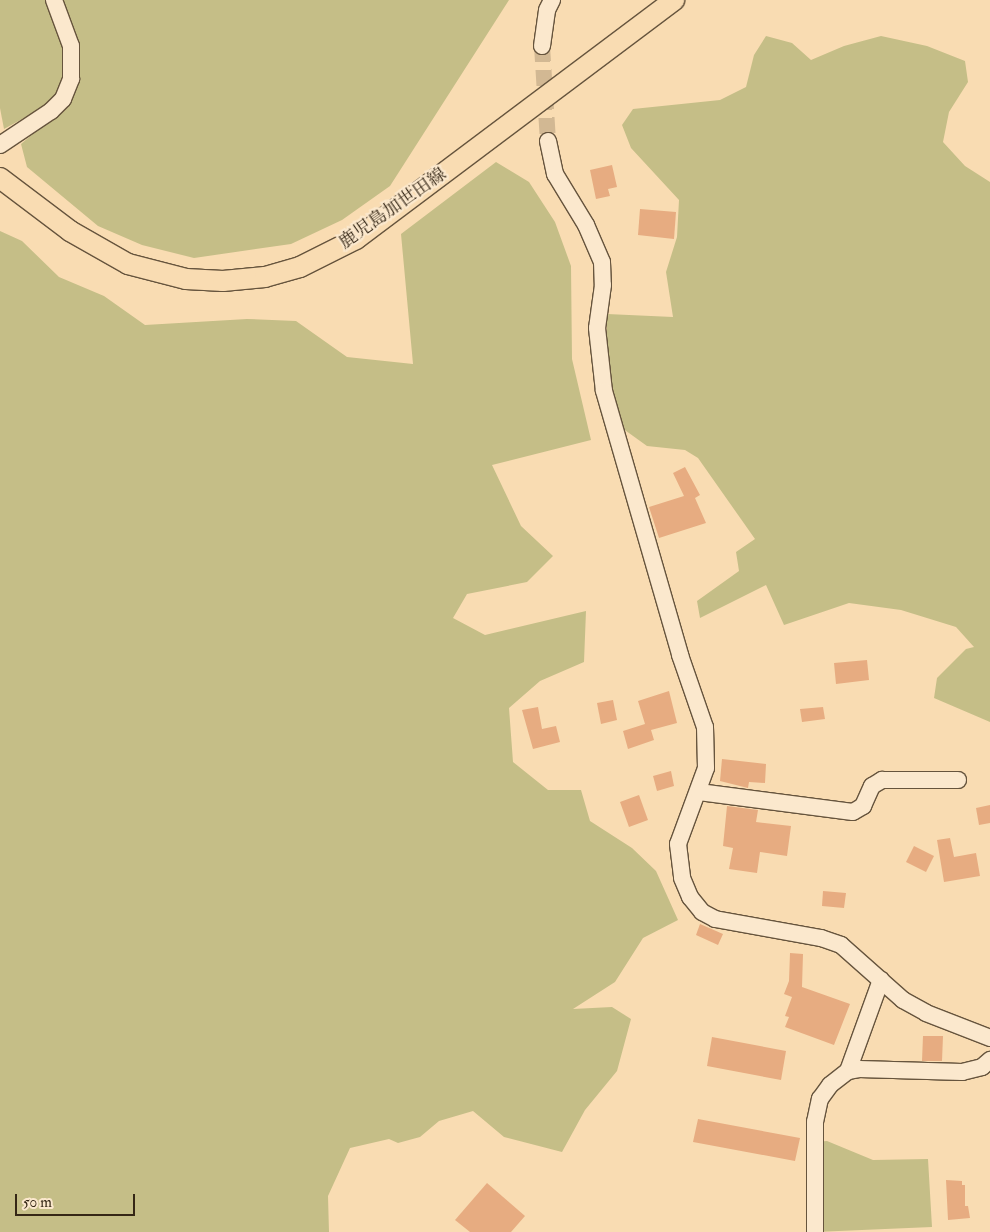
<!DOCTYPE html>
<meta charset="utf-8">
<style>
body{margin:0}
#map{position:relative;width:990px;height:1232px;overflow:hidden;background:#f9dcb2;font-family:"IM FELL Double Pica","Noto Serif JP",serif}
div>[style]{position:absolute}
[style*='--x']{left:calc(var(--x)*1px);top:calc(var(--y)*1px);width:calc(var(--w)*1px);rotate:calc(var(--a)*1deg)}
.green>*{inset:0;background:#c5be87}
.building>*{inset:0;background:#e7ac81}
.minor-tunnel>*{height:16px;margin-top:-8px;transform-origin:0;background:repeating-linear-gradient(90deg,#d2b893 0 16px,transparent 0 24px)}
.roads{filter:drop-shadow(1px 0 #66543d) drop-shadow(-1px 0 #66543d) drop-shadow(0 1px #66543d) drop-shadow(0 -1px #66543d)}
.minor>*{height:16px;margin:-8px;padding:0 8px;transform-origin:8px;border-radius:8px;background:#fbe8cd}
.major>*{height:20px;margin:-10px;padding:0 10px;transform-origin:10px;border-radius:10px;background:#f9dcb2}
span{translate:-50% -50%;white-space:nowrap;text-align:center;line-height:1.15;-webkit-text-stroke:4.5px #fbe8cd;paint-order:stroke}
.street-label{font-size:18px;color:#352716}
.scale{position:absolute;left:15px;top:1194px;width:120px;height:22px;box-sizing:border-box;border:2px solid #352716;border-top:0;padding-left:6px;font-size:15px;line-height:18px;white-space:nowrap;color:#352716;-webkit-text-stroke:4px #fbe8cd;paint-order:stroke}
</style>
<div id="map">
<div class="green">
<i style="clip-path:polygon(0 0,47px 0,63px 43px,66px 72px,62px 89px,51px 103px,4px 129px,0 108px)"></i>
<i style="clip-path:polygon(61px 0,509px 0,390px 186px,342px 220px,291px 244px,194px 258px,142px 245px,98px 226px,27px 167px,21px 144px,68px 104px)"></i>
<i style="clip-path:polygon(766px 36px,792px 43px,811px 60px,844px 46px,881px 36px,927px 46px,965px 61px,968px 82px,949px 112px,943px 142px,965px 166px,990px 182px,990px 722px,934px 698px,937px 678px,966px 649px,974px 647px,956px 627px,901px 610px,849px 603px,784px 625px,766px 585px,700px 618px,697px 601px,739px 571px,736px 552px,755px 539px,698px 458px,685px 450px,647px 446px,622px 428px,607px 364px,607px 314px,673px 317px,666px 272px,677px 237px,679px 200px,631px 148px,622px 125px,633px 109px,720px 100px,746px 87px,754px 55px)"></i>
<i style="clip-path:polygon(496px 162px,529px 182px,555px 222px,571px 266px,572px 359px,591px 440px,492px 465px,521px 526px,553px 556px,527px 582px,467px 594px,453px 618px,485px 635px,586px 611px,584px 662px,540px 681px,509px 708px,513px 762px,548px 790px,581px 790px,590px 821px,632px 848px,656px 871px,678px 920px,643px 938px,615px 982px,573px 1009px,612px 1007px,631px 1019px,617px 1071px,585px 1110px,562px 1152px,504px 1137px,473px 1111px,439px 1121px,420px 1137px,398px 1143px,389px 1139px,350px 1148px,328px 1196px,329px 1232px,0 1232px,0 231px,22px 241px,59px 277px,104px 296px,145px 325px,247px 319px,296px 321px,347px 357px,413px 364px,401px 234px)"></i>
<i style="clip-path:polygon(827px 1141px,873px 1160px,928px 1159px,932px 1227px,815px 1232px,814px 1142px)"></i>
</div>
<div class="building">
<i style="clip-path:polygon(612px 165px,617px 187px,608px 189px,610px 196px,596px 199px,590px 170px)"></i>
<i style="clip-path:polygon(640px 209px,676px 212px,674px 239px,638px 235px)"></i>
<i style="clip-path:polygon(685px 467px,700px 495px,695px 498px,706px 523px,659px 538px,649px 507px,684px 496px,673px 473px)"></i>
<i style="clip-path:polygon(867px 660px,869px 680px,836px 684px,834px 663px)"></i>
<i style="clip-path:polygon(669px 691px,677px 723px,651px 730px,654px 740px,628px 749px,623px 731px,645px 724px,638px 701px)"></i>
<i style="clip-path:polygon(613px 700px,617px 720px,601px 724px,597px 703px)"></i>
<i style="clip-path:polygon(538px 707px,542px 729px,556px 726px,560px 742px,533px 749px,522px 710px)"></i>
<i style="clip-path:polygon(823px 707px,825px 719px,802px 722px,800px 709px)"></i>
<i style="clip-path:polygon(722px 759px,766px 764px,765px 783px,749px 782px,748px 788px,720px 781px)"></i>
<i style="clip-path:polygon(671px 771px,674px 786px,657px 791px,653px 776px)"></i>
<i style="clip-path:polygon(639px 795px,648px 820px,629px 827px,620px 802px)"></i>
<i style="clip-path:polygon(990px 805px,990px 823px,979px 825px,976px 808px)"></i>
<i style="clip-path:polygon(727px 806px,758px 810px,756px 822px,791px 826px,787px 856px,760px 852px,757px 873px,729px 869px,733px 848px,723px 846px)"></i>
<i style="clip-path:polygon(950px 838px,954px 857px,976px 853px,980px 876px,944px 882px,937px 840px)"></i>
<i style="clip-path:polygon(914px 846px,934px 856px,926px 872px,906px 862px)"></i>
<i style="clip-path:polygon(823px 891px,846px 893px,844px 908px,822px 906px)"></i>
<i style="clip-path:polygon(700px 924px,723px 934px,718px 945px,696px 935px)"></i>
<i style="clip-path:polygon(790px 953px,803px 954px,802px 987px,850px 1004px,834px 1045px,785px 1027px,789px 1017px,785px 1016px,792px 997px,784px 994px,789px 981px)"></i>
<i style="clip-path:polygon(923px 1036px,943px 1036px,942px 1061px,922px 1061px)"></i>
<i style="clip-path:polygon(712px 1037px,786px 1051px,781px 1080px,707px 1066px)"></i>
<i style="clip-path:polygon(698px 1119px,800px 1138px,795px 1161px,693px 1142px)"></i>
<i style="clip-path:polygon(946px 1180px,962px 1181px,962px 1185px,965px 1185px,965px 1206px,968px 1206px,970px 1218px,948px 1220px)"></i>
<i style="clip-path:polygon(487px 1183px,525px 1216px,511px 1232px,470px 1232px,455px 1220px)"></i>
</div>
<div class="minor-tunnel">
<i style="--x:542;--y:46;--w:95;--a:86.4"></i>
</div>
<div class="roads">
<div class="minor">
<i style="--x:542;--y:46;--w:36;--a:-82"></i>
<i style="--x:547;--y:10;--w:11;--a:-63"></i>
<i style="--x:548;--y:141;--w:34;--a:78"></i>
<i style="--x:555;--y:174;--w:60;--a:58.7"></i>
<i style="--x:586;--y:225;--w:40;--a:66.6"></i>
<i style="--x:602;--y:262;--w:23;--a:88"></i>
<i style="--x:603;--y:285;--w:43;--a:97.9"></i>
<i style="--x:597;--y:328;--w:63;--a:83.7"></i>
<i style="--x:604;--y:391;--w:275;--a:73.9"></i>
<i style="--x:680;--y:655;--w:76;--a:70.9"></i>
<i style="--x:705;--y:727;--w:41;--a:88.6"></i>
<i style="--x:706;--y:768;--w:81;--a:110.2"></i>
<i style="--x:678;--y:844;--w:34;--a:83"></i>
<i style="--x:682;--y:878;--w:21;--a:67"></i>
<i style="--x:690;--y:897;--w:19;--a:51"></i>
<i style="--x:702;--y:912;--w:15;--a:28"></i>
<i style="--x:715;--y:919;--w:108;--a:10.2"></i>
<i style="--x:821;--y:938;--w:21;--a:19"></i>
<i style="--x:841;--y:945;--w:83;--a:41.6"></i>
<i style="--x:903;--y:1000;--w:26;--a:29"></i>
<i style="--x:926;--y:1013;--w:69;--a:21.3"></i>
<i style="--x:0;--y:145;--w:61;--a:-33.7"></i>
<i style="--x:51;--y:111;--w:17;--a:-45"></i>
<i style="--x:63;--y:99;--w:22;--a:-68"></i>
<i style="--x:71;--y:79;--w:33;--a:-90"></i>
<i style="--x:71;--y:46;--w:49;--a:-110.3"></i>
<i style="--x:699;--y:792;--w:155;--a:7.4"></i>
<i style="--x:853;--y:812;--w:12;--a:-31"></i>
<i style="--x:863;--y:806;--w:22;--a:-66"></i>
<i style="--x:872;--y:786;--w:12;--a:-31"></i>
<i style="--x:882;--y:780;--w:76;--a:0"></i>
<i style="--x:848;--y:1071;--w:97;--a:-70.1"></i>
<i style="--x:815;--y:1232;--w:110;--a:-90"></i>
<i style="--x:815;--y:1122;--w:24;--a:-78"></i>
<i style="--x:820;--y:1099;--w:17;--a:-54"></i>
<i style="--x:830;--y:1085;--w:23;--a:-38"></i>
<i style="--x:848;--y:1071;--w:11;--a:-10"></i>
<i style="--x:859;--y:1069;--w:103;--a:1.7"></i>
<i style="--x:962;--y:1072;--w:21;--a:-14"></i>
<i style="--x:982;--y:1067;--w:11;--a:-41"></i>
</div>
<div class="major">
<i style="--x:0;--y:178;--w:88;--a:37.1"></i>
<i style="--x:70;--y:231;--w:67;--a:29.6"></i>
<i style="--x:128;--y:264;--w:60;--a:14.5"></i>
<i style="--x:186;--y:279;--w:37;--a:3"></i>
<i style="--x:223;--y:281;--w:42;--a:-5.4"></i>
<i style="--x:265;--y:277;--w:36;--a:-16"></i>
<i style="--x:300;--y:267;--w:63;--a:-26.6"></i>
<i style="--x:356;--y:239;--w:398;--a:-36.9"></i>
</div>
</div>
<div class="street-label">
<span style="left:393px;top:209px;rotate:-35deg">鹿児島加世田線</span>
</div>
<div class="scale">50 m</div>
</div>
